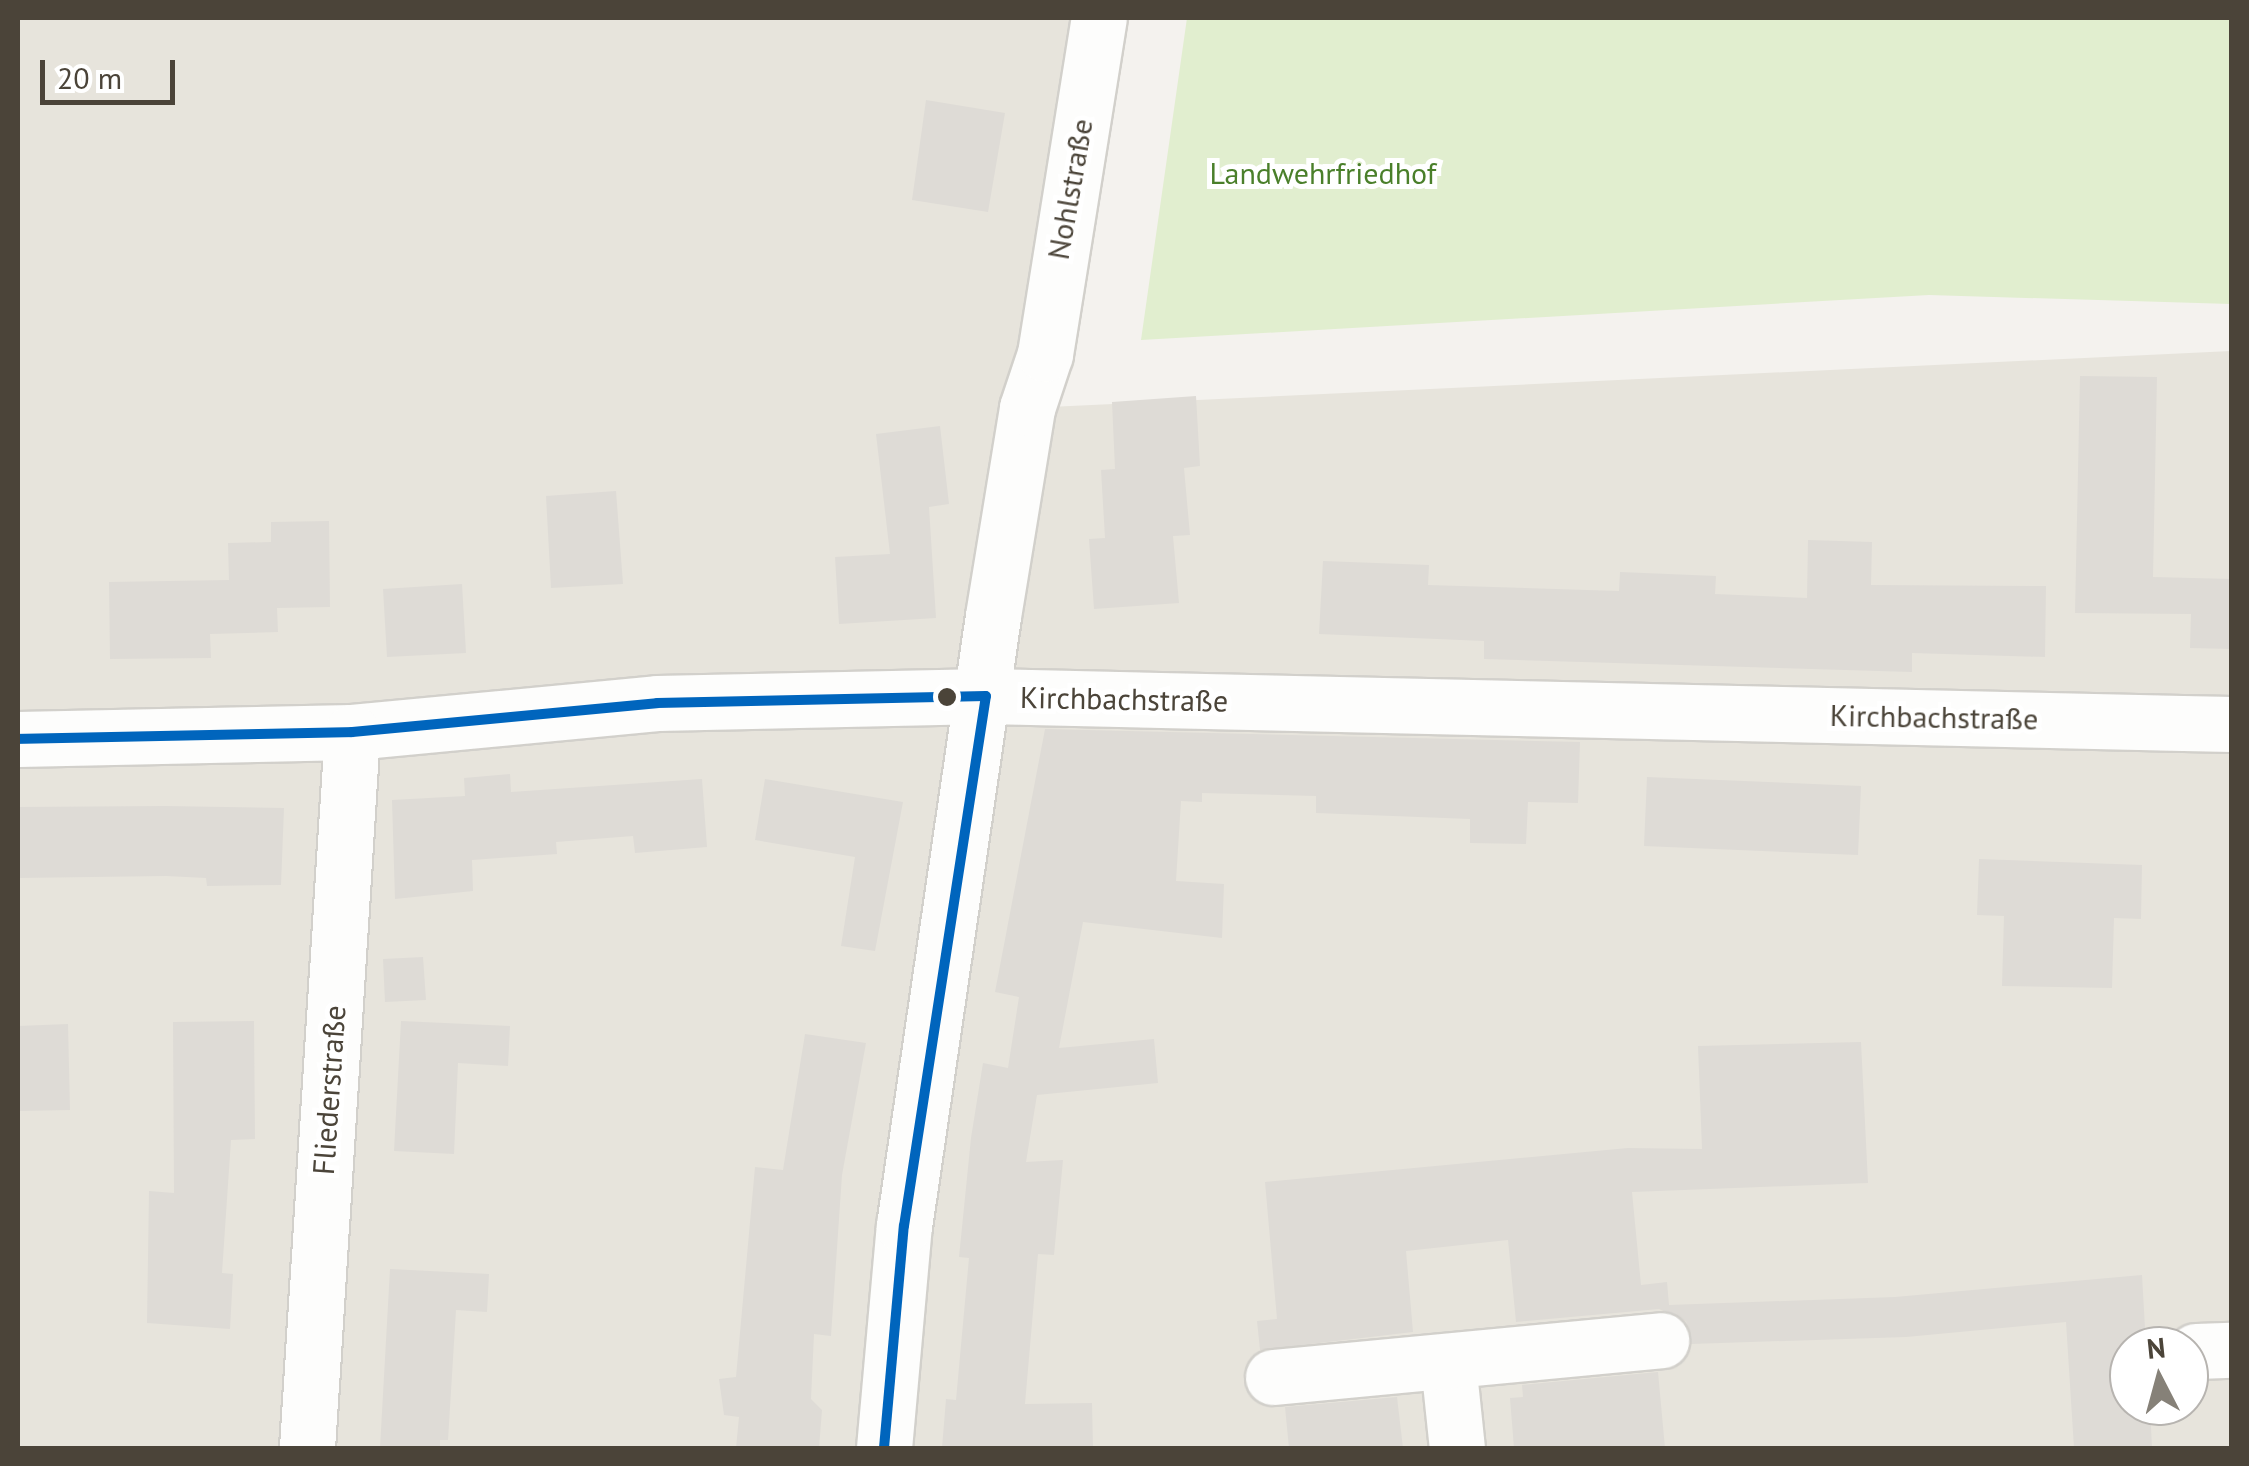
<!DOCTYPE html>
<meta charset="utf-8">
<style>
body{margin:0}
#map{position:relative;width:2249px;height:1466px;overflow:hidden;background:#f4f2ee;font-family:"PT Sans",sans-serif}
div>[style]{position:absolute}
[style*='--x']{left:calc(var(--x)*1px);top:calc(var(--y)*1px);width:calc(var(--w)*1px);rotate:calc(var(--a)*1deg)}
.residential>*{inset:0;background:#e7e4dc}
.green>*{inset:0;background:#e1eecf}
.building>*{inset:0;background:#dedbd6}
.roads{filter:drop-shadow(2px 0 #d2d0cb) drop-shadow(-2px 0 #d2d0cb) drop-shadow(0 2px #d2d0cb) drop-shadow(0 -2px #d2d0cb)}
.minor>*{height:55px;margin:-27.5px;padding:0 27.5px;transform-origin:27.5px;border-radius:27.5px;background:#fdfdfc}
.bus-1>*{height:10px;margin:-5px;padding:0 5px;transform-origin:5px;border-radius:5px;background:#0065bd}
.dots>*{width:28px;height:28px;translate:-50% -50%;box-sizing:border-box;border:5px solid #fff;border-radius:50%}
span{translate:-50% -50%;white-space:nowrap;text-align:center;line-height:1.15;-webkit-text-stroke:10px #fff;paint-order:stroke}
.park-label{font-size:30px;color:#4a7f2a}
.street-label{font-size:30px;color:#4b4439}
.frame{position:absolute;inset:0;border:20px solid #4b4439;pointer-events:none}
.north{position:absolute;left:2109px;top:1326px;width:100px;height:100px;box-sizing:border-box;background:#fff;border:2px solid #b7b4b0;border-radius:50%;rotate:354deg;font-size:28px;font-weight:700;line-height:40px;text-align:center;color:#4b4439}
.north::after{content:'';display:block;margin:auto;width:35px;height:45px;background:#868178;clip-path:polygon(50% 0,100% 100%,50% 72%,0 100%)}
.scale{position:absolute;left:40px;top:60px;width:135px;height:45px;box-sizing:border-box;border:5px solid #4b4439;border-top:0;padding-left:12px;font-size:30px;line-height:35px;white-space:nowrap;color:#4b4439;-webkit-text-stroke:8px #fff;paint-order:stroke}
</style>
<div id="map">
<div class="residential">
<i style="clip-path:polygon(evenodd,18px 18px,1098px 18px,1028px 408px,2231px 351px,2231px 1448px,18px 1448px,18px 18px,2129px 1346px,2189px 1346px,2189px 1406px,2129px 1406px,2129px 1346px)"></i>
</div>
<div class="green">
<i style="clip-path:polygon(1187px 18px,2231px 18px,2231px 304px,1929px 295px,1141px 340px)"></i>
</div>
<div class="building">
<i style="clip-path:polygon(926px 100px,1005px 113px,988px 212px,912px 200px)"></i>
<i style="clip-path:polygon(2080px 376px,2157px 377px,2153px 577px,2232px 579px,2232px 649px,2190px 648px,2191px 614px,2075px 613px)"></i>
<i style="clip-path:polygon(1196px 396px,1200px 466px,1184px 468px,1190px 535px,1173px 536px,1179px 603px,1094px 609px,1089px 539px,1105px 538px,1101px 470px,1115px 469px,1112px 402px)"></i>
<i style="clip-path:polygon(940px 426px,949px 504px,929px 507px,936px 618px,839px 624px,835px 557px,890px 554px,876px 434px)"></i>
<i style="clip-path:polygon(616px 491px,623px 584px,551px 588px,546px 496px)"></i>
<i style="clip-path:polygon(329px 521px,330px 607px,277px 608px,278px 632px,210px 634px,211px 658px,110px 659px,109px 582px,229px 580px,228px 543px,271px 542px,271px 522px)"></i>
<i style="clip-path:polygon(1808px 540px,1872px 542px,1871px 585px,2046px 586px,2045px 657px,1912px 653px,1912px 672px,1484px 659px,1484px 641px,1319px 634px,1323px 561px,1429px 565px,1428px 585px,1619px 591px,1620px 572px,1716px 576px,1715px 594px,1807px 598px)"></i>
<i style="clip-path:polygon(462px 584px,466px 653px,387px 657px,383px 589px)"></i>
<i style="clip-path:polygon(1045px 729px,1580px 742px,1578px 803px,1528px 802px,1526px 844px,1470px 843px,1470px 819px,1316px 813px,1316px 796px,1202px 793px,1202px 802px,1181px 801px,1176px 881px,1224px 884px,1222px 938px,1083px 922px,1059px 1048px,1154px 1039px,1158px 1083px,1037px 1095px,1026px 1162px,1063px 1160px,1054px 1255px,1038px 1254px,1025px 1404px,1092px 1403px,1093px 1448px,942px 1448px,946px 1399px,956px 1400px,969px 1258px,959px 1257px,971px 1138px,983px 1063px,1008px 1068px,1019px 997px,995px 992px)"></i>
<i style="clip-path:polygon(510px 774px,511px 792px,702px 779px,707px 847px,635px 853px,633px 836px,556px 842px,557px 854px,472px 860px,473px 891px,395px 899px,392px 800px,465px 796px,464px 778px)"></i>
<i style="clip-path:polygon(1647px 777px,1861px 786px,1858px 855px,1644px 846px)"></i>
<i style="clip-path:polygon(765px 779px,903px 802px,875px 951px,841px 946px,855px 857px,755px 840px)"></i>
<i style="clip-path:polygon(165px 806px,284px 808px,281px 885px,207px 886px,206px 878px,166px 876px,18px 878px,18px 807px)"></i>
<i style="clip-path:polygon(1979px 859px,2142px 865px,2141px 919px,2114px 918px,2112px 988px,2002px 986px,2004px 916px,1977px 915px)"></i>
<i style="clip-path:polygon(423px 957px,426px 1000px,385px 1002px,383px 959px)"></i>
<i style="clip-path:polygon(254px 1021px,255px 1139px,231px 1140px,222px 1273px,233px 1274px,230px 1329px,147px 1323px,149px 1191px,174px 1193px,173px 1022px)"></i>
<i style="clip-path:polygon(401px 1021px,510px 1026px,508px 1066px,458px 1063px,454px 1154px,394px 1151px)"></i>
<i style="clip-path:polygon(68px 1024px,70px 1110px,18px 1111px,18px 1026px)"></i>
<i style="clip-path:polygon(805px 1034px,866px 1043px,842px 1175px,831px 1336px,814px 1334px,811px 1399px,822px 1410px,819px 1448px,736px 1448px,739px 1417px,724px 1415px,719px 1379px,736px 1377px,755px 1167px,783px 1170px)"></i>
<i style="clip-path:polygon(1861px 1042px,1868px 1183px,1632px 1192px,1641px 1285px,1667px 1282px,1669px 1305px,1895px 1297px,2142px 1275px,2146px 1346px,2129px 1346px,2129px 1406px,2150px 1406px,2152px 1448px,2074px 1448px,2066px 1322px,1906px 1337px,1691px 1344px,1686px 1321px,1659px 1309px,1516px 1322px,1508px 1240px,1406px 1251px,1413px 1332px,1260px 1350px,1257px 1321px,1277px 1319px,1265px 1182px,1628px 1148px,1702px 1149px,1698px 1046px)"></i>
<i style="clip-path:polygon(390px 1269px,489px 1274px,487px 1312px,456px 1310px,448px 1440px,440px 1440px,440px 1448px,380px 1448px)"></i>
<i style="clip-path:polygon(1658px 1372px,1665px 1448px,1514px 1448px,1510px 1398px,1523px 1397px,1522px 1385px)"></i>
<i style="clip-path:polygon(1397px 1397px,1403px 1448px,1289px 1448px,1285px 1407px)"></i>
</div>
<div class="roads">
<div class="minor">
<i style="--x:18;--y:739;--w:334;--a:-1.2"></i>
<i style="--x:352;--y:732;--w:306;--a:-5.4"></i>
<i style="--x:657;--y:703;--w:329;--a:-1.2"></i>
<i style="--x:986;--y:696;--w:1246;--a:1.29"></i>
<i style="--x:2196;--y:1351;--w:36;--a:-2"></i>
<i style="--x:1448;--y:1363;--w:85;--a:84"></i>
<i style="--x:1273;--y:1377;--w:390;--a:-5.4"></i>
<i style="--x:307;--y:1448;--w:717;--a:-86.4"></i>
<i style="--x:884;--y:1448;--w:223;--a:-84.9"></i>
<i style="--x:904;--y:1226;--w:616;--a:-81.7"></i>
<i style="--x:993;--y:616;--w:211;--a:-80.7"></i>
<i style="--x:1027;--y:408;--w:57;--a:-71.6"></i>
<i style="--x:1045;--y:354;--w:340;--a:-80.9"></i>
</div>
</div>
<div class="bus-1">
<i style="--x:18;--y:739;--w:334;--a:-1.2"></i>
<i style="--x:352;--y:732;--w:306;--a:-5.4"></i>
<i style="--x:657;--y:703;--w:329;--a:-1.2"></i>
<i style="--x:884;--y:1448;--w:223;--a:-84.9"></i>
<i style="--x:904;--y:1226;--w:536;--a:-81.21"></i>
</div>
<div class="dots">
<i style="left:947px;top:697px;background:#4b4439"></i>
</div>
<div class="park-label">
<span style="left:1323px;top:173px">Landwehrfriedhof</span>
</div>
<div class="street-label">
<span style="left:1070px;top:189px;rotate:-80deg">Nohlstraße</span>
<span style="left:1124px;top:699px;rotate:1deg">Kirchbachstraße</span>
<span style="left:1934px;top:717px;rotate:1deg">Kirchbachstraße</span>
<span style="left:329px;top:1090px;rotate:-86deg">Fliederstraße</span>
</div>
<div class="frame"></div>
<div class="north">N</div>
<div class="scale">20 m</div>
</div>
